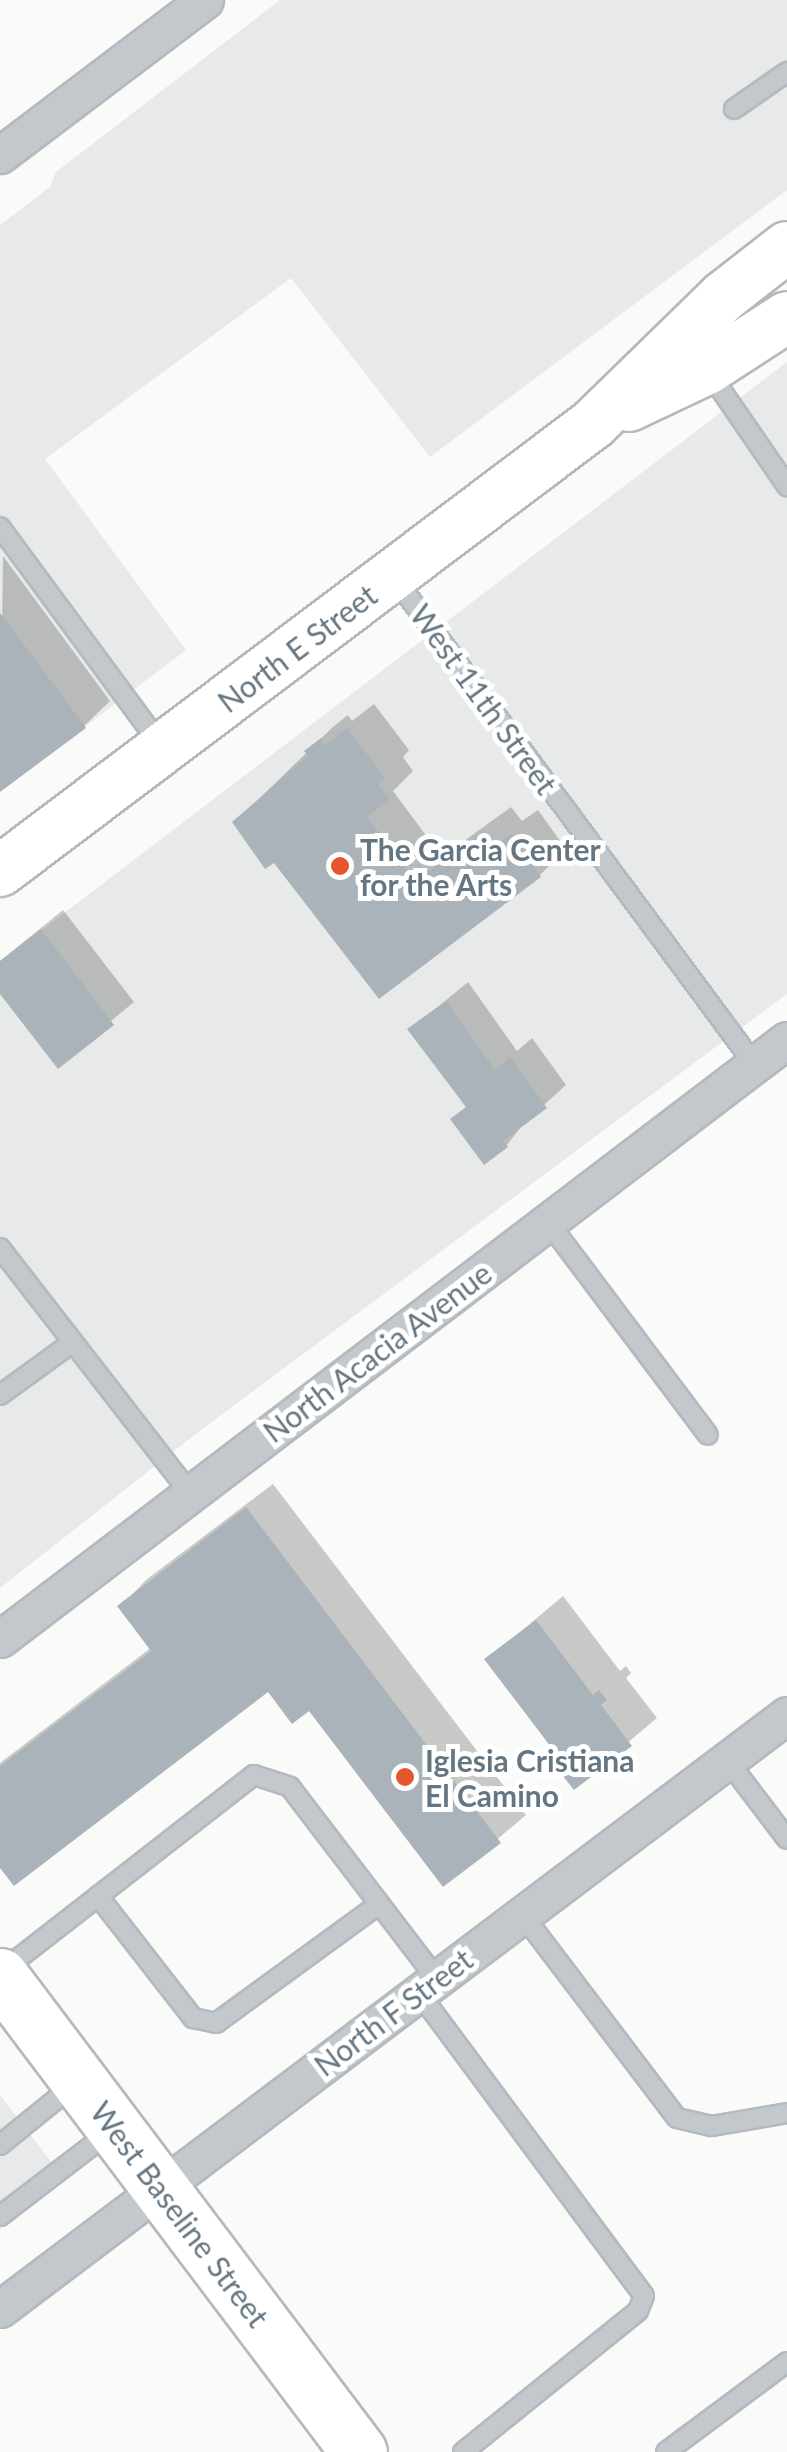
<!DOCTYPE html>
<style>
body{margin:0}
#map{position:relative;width:787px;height:2452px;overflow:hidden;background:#fafaf8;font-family:Lato,sans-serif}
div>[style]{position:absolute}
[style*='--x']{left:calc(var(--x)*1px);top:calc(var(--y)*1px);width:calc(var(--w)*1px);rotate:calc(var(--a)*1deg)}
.built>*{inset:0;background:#e8e9e9}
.shadow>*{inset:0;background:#0003}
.building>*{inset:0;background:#aab3b9}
.roads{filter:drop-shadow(2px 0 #b3babf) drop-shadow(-2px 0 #b3babf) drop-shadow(0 2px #b3babf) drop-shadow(0 -2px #b3babf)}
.lane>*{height:18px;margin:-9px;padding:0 9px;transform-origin:9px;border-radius:9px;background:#c3c8cc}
.street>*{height:35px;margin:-17.5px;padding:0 17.5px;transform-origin:17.5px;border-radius:17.5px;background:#c3c8cc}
.secondary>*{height:50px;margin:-25px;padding:0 25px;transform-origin:25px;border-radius:25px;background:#fff}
.primary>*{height:55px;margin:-27.5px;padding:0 27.5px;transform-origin:27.5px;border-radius:27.5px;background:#fff}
.dots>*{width:28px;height:28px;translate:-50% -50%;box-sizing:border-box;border:5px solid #fff;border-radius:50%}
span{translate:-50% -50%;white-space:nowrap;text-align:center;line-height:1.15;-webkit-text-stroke:10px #fff;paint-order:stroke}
.street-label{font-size:30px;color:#657683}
.poi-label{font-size:30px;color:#657683;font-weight:700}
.left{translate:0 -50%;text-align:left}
</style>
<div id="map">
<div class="built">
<i style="clip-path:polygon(280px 0,787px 0,787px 190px,430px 457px,291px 278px,45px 459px,186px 650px,0 791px,0 225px,50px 187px,56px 172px)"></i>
<i style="clip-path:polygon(787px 362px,787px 994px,197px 1433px,0 1588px,0 962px)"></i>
<i style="clip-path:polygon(0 2095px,65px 2180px,0 2229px)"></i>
</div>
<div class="shadow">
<i style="clip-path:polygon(3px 556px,110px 701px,84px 726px,0 789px)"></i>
<i style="clip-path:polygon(374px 704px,409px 750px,403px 757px,413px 771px,393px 791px,442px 857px,511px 807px,522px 821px,538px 810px,566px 849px,540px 875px,380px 996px,275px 860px,235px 822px,334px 726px,348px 715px,352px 721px)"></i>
<i style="clip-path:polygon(63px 910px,134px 1002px,58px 1065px,0 990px,0 961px)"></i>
<i style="clip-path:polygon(468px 982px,517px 1051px,532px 1038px,566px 1085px,525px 1122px,506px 1146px,453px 1119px,468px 1105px,410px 1030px)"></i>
<i style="clip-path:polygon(273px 1484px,526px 1815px,444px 1884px,309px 1707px,268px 1689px,0 1863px,0 1763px,152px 1647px,121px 1606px,146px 1580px)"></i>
<i style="clip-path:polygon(563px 1596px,620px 1671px,626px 1666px,631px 1673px,626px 1678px,657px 1718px,575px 1787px,556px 1750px,487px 1660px)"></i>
</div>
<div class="building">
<i style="clip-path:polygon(0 613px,86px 728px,0 792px)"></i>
<i style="clip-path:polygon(347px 728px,385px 778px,378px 784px,389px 799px,367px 817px,415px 881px,484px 831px,495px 845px,511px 834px,541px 877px,379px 999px,274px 863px,265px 869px,232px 822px,308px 756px,304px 751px,321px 738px,325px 745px)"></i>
<i style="clip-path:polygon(41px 929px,114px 1025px,58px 1069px,0 994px,0 961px)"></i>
<i style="clip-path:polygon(446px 1001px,495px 1070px,510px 1057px,547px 1108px,503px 1141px,508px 1147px,484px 1165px,450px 1119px,466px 1107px,407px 1029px)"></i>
<i style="clip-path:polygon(246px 1507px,501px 1843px,443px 1887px,309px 1711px,292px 1724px,268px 1692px,14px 1886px,0 1868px,0 1766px,151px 1651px,117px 1606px)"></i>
<i style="clip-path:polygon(536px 1620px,593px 1695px,599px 1690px,607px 1700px,601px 1705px,632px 1746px,574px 1790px,547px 1756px,554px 1751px,484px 1659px)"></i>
</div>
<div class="roads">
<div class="lane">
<i style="--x:734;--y:109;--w:65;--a:-34.9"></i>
<i style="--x:708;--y:371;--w:140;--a:55.5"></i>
<i style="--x:0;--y:527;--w:270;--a:53.6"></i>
<i style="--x:393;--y:576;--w:608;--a:53.49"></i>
<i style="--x:548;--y:1222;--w:266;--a:53.1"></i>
<i style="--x:0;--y:1248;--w:311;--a:52.2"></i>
<i style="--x:0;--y:1395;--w:90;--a:-36"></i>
<i style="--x:727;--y:1760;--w:99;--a:52.8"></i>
<i style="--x:98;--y:1896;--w:155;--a:52.1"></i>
<i style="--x:193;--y:2018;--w:24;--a:12"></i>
<i style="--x:216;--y:2023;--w:202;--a:-36.1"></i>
<i style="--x:522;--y:1914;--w:256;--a:52.8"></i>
<i style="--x:677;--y:2118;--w:35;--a:13"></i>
<i style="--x:711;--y:2126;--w:77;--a:-9.7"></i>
<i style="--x:2;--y:1971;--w:319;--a:-37.9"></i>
<i style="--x:254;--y:1775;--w:38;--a:18"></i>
<i style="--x:290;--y:1787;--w:242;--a:52.6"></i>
<i style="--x:419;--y:1993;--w:377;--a:53.4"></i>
<i style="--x:644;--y:2296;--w:16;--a:112"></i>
<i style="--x:638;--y:2311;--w:225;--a:141.1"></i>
<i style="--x:0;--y:2145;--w:97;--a:-39.1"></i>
<i style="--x:0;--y:2216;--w:140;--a:-37.4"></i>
<i style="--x:666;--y:2452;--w:151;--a:-36.6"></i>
</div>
<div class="street">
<i style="--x:0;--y:155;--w:257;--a:-37.1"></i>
<i style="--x:0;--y:1639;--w:989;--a:-37.28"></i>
<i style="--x:0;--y:2309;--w:986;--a:-37.04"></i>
</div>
<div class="secondary">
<i style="--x:629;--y:406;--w:86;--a:-25.4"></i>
<i style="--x:707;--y:369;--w:95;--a:-33"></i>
<i style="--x:0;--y:871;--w:743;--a:-37.01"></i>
<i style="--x:593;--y:424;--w:182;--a:-44.3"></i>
<i style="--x:723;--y:297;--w:81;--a:-38"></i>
</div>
<div class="primary">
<i style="--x:0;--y:1976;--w:596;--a:52.98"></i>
</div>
</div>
<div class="dots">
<i style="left:340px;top:866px;background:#e4572e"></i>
<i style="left:405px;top:1777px;background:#e4572e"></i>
</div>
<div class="street-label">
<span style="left:297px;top:648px;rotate:-37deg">North E Street</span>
<span style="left:484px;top:699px;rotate:54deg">West 11th Street</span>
<span style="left:377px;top:1352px;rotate:-37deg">North Acacia Avenue</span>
<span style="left:393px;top:2012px;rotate:-37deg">North F Street</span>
<span style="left:180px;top:2214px;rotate:53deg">West Baseline Street</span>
</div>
<div class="poi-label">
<span class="left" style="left:360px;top:866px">The Garcia Center<br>for the Arts</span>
<span class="left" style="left:425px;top:1777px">Iglesia Cristiana<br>El Camino</span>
</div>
</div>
